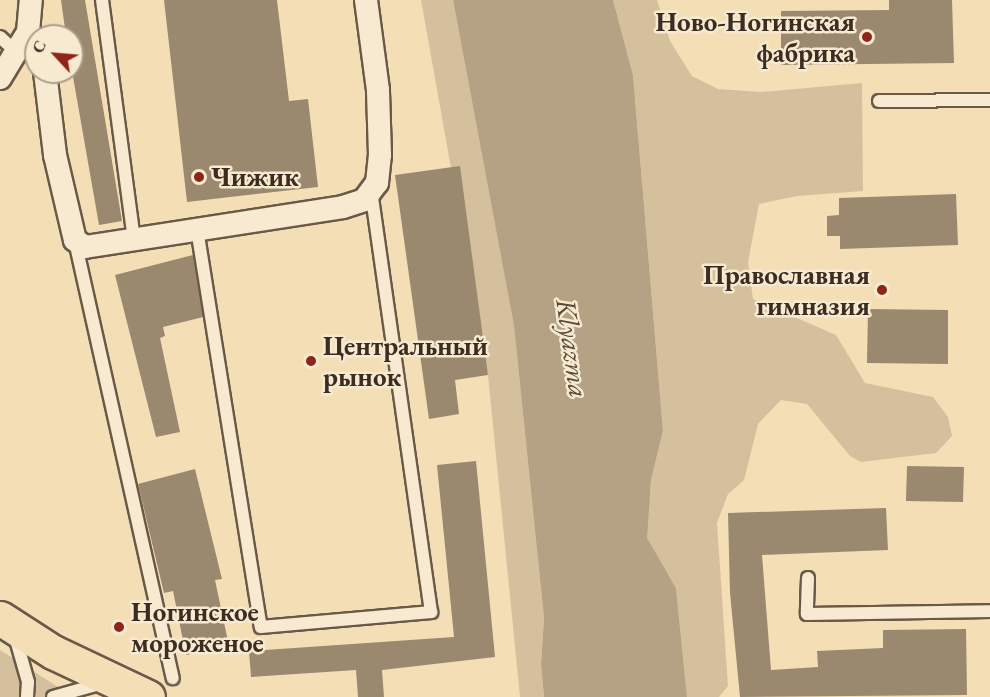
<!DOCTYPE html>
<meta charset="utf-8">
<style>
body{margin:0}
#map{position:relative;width:990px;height:697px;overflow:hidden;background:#f3deb6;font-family:"EB Garamond",serif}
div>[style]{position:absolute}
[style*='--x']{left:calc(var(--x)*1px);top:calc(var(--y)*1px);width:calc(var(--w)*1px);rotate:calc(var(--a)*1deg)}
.green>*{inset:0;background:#d4c09d}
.water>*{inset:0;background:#b5a284}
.building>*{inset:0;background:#9b896f}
.roads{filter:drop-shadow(2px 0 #6a5948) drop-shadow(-2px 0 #6a5948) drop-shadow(0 2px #6a5948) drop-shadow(0 -2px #6a5948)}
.service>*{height:12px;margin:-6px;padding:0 6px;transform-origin:6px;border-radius:6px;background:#f7ead0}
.minor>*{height:22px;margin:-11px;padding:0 11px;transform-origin:11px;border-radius:11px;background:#f7ead0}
.primary>*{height:33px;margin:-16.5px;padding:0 16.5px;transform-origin:16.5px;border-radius:16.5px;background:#f3deb6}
.dots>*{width:16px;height:16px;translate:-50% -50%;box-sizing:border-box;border:3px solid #f7ead0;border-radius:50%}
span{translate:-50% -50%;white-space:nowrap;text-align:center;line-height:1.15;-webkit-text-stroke:5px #f7ead0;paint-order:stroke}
.poi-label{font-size:27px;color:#3c2d23;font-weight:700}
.right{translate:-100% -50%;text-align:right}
.left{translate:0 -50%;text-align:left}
.water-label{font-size:28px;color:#5a4a3b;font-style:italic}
.north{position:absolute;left:24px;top:24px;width:60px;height:60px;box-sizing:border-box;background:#f7ead0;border:2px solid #ac9e8b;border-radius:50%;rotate:296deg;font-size:16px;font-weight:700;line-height:24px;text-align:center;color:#3c2d23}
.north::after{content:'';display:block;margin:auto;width:21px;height:27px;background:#8f2418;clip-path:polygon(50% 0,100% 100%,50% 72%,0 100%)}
</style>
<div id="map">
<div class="green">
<i style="clip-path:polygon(421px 0,453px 0,514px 326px,544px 618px,541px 664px,544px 697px,520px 697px,488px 375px)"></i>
<i style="clip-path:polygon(613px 0,657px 0,670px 41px,692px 76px,718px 89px,761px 92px,862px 83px,863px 191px,797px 196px,759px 204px,748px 262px,753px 299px,836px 335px,865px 383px,933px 397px,948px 417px,952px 436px,936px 453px,861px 462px,850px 456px,807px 404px,781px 400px,758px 424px,744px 480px,728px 494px,717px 523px,728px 686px,719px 697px,687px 697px,676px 588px,646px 538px,651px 480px,663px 431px,633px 75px)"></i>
<i style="clip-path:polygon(0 650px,69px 694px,74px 697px,0 697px)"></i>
</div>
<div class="water">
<i style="clip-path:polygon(453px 0,613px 0,633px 75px,663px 431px,651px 480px,647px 538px,676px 588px,687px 697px,544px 697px,541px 664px,544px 618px,514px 326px)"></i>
</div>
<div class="building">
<i style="clip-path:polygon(61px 0,85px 0,122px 221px,99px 225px,72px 71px,72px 36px,66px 36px)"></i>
<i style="clip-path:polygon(164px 0,277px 0,289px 101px,308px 99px,318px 187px,187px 202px)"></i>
<i style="clip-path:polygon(889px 0,952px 0,954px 63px,781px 65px,781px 11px,889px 10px)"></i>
<i style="clip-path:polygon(460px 166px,488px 375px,455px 380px,459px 414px,429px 419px,395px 175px)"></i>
<i style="clip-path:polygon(956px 194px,958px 245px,840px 249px,840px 236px,827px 236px,827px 216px,839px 215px,839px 198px)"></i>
<i style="clip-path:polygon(193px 255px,203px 317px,163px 327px,165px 336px,160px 338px,180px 432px,156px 437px,115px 275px)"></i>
<i style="clip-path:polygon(868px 309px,948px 310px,948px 364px,867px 363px)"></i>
<i style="clip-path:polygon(476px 461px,495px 657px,382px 670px,384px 697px,358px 697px,356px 670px,251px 677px,249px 651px,454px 637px,437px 465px)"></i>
<i style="clip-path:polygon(907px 466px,964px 467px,963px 502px,906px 501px)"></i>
<i style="clip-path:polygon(195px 469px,222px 579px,215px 580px,229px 646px,186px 655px,173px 591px,164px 593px,138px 484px)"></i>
<i style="clip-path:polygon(886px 508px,888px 550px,762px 555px,771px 670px,818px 667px,817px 651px,883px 648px,883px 630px,966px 629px,967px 695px,740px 697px,730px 593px,728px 513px)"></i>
</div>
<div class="roads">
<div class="service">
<i style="--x:102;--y:0;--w:241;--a:82.4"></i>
<i style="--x:0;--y:37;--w:23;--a:43"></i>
<i style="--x:879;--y:101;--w:111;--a:-0.5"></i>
<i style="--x:197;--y:229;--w:403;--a:80.9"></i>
<i style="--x:261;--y:627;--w:171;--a:-5"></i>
<i style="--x:431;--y:612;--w:425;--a:-98.1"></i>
<i style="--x:75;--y:241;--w:448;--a:77.4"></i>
<i style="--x:808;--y:578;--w:36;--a:92"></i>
<i style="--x:807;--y:614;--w:183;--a:-0.9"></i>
<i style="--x:15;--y:636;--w:48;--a:74.2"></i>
<i style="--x:28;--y:682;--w:15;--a:94"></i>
<i style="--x:53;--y:697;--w:52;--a:-15.6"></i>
</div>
<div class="minor">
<i style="--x:45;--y:72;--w:84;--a:83.1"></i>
<i style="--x:55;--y:155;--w:87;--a:76.8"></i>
<i style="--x:75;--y:240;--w:12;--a:35"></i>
<i style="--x:85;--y:247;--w:261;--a:-8.8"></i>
<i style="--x:343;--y:207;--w:22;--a:-18"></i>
<i style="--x:364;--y:200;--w:21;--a:-53"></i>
<i style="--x:377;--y:183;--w:28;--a:-84"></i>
<i style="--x:380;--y:155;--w:65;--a:-91.8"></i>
<i style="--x:378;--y:90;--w:91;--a:-97.6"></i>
<i style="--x:0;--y:78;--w:54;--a:-58.7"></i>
<i style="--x:28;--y:32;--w:32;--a:-85"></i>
</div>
<div class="primary">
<i style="--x:0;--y:618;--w:63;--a:32.7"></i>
<i style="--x:53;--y:652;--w:105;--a:25.3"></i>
</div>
</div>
<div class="dots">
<i style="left:867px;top:37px;background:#8f2418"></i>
<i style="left:199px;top:177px;background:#8f2418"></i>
<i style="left:882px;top:290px;background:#8f2418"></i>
<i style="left:311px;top:361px;background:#8f2418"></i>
<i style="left:119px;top:627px;background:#8f2418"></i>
</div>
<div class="poi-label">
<span class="right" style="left:855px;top:37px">Ново-Ногинская<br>фабрика</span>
<span class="left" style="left:211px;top:177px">Чижик</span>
<span class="right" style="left:870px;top:290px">Православная<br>гимназия</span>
<span class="left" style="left:323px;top:361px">Центральный<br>рынок</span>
<span class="left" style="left:131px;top:627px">Ногинское<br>мороженое</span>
</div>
<div class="water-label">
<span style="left:573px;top:348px;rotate:82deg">Klyazma</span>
</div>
<div class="north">С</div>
</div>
